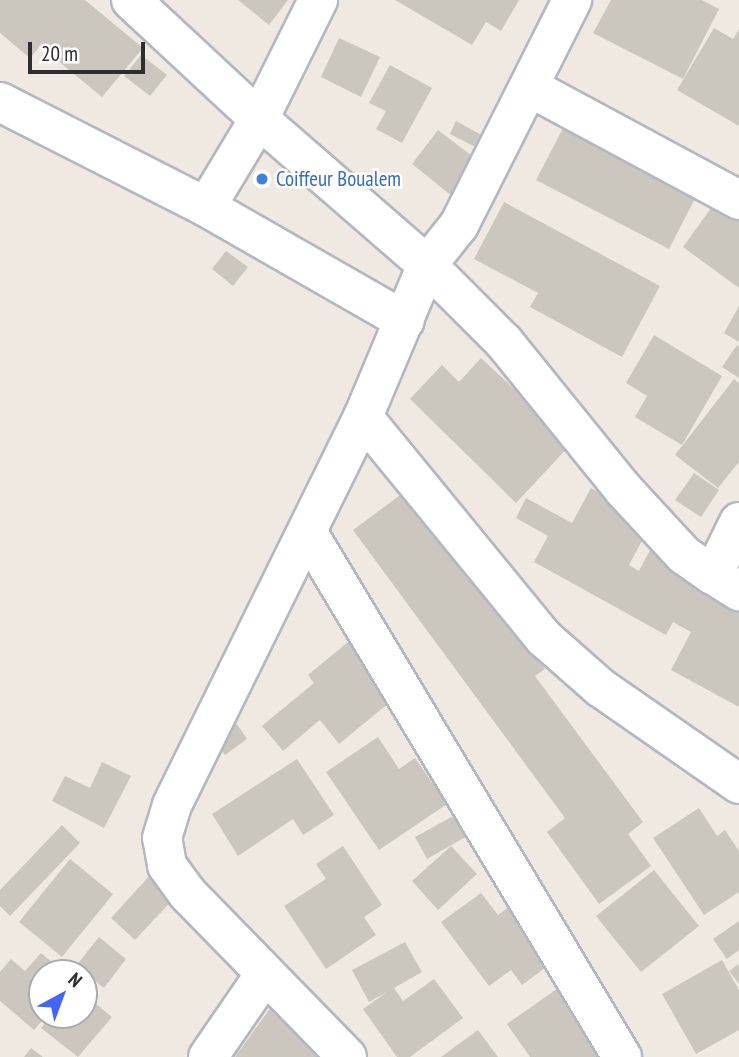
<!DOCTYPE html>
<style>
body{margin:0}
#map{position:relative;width:739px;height:1057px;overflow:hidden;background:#efe9e1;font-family:"PT Sans Narrow",sans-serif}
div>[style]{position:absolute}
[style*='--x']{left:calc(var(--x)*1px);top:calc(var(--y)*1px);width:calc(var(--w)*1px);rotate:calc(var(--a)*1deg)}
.building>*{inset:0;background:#cbc7bf}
.roads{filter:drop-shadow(2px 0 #b4b7c1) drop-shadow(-2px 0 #b4b7c1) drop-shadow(0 2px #b4b7c1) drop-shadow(0 -2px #b4b7c1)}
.street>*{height:38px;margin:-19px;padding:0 19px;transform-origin:19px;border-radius:19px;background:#fff}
.dots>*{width:19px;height:19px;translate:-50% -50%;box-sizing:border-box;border:4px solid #fff;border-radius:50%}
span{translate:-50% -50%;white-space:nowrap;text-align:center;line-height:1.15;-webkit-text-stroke:5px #fff;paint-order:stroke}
.shop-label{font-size:21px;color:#366cbe}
.left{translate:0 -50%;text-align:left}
.north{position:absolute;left:28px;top:959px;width:70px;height:70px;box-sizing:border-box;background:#fff;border:2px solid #ababab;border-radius:50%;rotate:41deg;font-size:19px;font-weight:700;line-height:28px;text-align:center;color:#2e2e2e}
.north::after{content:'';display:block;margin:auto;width:24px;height:32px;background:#4264fb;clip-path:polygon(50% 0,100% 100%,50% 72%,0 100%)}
.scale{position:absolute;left:28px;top:42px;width:117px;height:32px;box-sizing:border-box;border:4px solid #2e2e2e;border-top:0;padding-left:9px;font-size:21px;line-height:24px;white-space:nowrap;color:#2e2e2e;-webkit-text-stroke:5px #fff;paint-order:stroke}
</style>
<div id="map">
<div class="building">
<i style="clip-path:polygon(0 0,85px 0,143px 48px,102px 97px,40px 46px,30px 58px,0 33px)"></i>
<i style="clip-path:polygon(238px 0,288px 0,269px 25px)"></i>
<i style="clip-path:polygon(395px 0,519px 0,501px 31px,486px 22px,472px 45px)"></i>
<i style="clip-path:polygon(611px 0,702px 0,719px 9px,683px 79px,593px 33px)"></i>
<i style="clip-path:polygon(714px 28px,733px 39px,739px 29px,739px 126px,677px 90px)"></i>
<i style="clip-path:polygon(339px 38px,380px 57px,361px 97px,321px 77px)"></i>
<i style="clip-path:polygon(141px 55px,167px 75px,150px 96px,124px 76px)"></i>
<i style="clip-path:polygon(390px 65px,432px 88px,402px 143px,376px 129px,386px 111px,369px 103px)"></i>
<i style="clip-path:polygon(574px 107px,706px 177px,669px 249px,536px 180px)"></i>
<i style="clip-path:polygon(456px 121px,487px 138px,481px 150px,450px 134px)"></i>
<i style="clip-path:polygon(438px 130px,484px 165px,457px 200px,412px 164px)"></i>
<i style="clip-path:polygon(732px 179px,739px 185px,739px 288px,683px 247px)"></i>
<i style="clip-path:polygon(504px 202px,660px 286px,622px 357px,530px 307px,538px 293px,474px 259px)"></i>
<i style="clip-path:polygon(226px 251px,248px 267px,233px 286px,212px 269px)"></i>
<i style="clip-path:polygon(739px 306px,739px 342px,724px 333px)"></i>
<i style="clip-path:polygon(654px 335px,722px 376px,682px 445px,635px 417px,647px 396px,626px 383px)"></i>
<i style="clip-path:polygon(737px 345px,739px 347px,739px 378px,722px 367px)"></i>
<i style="clip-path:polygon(481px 358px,572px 443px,516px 503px,410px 399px,442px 365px,459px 382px)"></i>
<i style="clip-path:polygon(734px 379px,739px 383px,739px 462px,718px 488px,675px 455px)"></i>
<i style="clip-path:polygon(694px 473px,719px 490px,701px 517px,675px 500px)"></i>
<i style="clip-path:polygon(591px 488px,652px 522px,629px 565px,639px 571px,652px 546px,739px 603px,739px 707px,671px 670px,691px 632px,673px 622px,666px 635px,534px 562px,548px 536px,516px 518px,526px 498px,572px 523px)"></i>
<i style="clip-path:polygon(407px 490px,545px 669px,535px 676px,643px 822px,628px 834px,651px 866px,599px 904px,547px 832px,565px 818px,353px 530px)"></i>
<i style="clip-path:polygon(348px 642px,395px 698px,339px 744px,320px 720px,283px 751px,262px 726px,314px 683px,308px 675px)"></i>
<i style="clip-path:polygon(237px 724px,247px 739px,225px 755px,214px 741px)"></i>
<i style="clip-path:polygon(378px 737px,399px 769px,415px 758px,447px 804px,379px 850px,326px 772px)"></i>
<i style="clip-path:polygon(297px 759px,334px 815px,303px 835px,293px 819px,238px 856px,212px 814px)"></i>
<i style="clip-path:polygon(102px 762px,131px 776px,104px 828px,52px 801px,65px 776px,90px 788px)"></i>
<i style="clip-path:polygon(699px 808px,717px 836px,725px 830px,739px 851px,739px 892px,704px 915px,653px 838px)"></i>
<i style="clip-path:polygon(457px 814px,469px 835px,427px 859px,415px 837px)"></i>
<i style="clip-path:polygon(62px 825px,80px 843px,10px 916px,0 906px,0 890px)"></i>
<i style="clip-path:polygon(343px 846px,382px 905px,364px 917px,376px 935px,326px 969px,284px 906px,326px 879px,316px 864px)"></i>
<i style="clip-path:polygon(451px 846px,477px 874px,438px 910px,412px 881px)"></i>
<i style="clip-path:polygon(70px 859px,113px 894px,62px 957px,19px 922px)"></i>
<i style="clip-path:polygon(654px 870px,699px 926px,641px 972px,596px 916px)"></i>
<i style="clip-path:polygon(152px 873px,176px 896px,135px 940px,111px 918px)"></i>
<i style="clip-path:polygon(481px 893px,498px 915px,515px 902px,557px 959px,522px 985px,511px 970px,489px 986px,441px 922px)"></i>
<i style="clip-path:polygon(739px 921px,739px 950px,727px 959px,713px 939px)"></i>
<i style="clip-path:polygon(99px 937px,126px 959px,104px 988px,76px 966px)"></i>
<i style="clip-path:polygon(405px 942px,422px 972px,394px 988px,403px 1001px,434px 979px,463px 1018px,410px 1057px,397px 1057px,363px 1009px,387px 992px,369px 1002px,352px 970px)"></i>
<i style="clip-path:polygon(41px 953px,65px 973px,42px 973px,42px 1015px,47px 1015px,34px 1030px,0 1001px,0 972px,11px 959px,25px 971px)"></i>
<i style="clip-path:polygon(722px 960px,739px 990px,739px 1030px,696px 1054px,662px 994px)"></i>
<i style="clip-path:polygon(739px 964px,739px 984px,729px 971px)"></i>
<i style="clip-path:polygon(564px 984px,606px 1057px,530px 1057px,507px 1024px)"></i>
<i style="clip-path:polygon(84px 994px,112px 1017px,78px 1057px,41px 1028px,52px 1015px,84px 1015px)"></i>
<i style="clip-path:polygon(271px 1007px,317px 1041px,353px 1057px,235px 1057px)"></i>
<i style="clip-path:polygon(478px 1030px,498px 1057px,441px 1057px)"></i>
<i style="clip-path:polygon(31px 1048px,43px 1057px,24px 1057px)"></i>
</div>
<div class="roads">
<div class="street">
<i style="--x:131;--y:0;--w:175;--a:42.9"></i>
<i style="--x:259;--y:119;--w:223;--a:41"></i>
<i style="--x:427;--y:265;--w:109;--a:45"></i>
<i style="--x:504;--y:342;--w:189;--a:51"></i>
<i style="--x:623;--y:489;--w:90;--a:47.3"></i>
<i style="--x:684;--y:555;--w:35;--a:35"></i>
<i style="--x:531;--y:88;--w:236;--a:28.3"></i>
<i style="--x:0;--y:102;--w:231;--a:27"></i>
<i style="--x:206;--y:207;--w:229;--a:29.8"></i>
<i style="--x:206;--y:207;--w:103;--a:-58.9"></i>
<i style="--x:259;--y:119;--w:133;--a:-63.6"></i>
<i style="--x:363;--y:417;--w:286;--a:50.7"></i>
<i style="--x:544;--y:638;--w:76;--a:41.3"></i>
<i style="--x:601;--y:688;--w:168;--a:34.8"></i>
<i style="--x:739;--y:522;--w:59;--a:116.1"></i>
<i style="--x:713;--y:575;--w:31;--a:32"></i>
<i style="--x:308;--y:533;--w:611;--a:59.07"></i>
<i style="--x:208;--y:1057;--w:101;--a:-55.5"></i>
<i style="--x:347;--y:1057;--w:229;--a:-134.3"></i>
<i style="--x:187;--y:893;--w:34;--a:-126"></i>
<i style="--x:167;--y:865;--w:27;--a:-100"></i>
<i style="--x:162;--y:838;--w:34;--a:-73"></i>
<i style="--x:172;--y:805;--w:432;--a:-63.8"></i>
<i style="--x:363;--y:417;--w:165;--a:-67.2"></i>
<i style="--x:427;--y:265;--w:51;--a:-51.3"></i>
<i style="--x:459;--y:225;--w:252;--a:-63.3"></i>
</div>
</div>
<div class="dots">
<i style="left:262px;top:179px;background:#3f7fe0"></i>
</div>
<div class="shop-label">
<span class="left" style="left:276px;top:179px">Coiffeur Boualem</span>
</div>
<div class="north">N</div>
<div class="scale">20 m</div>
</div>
